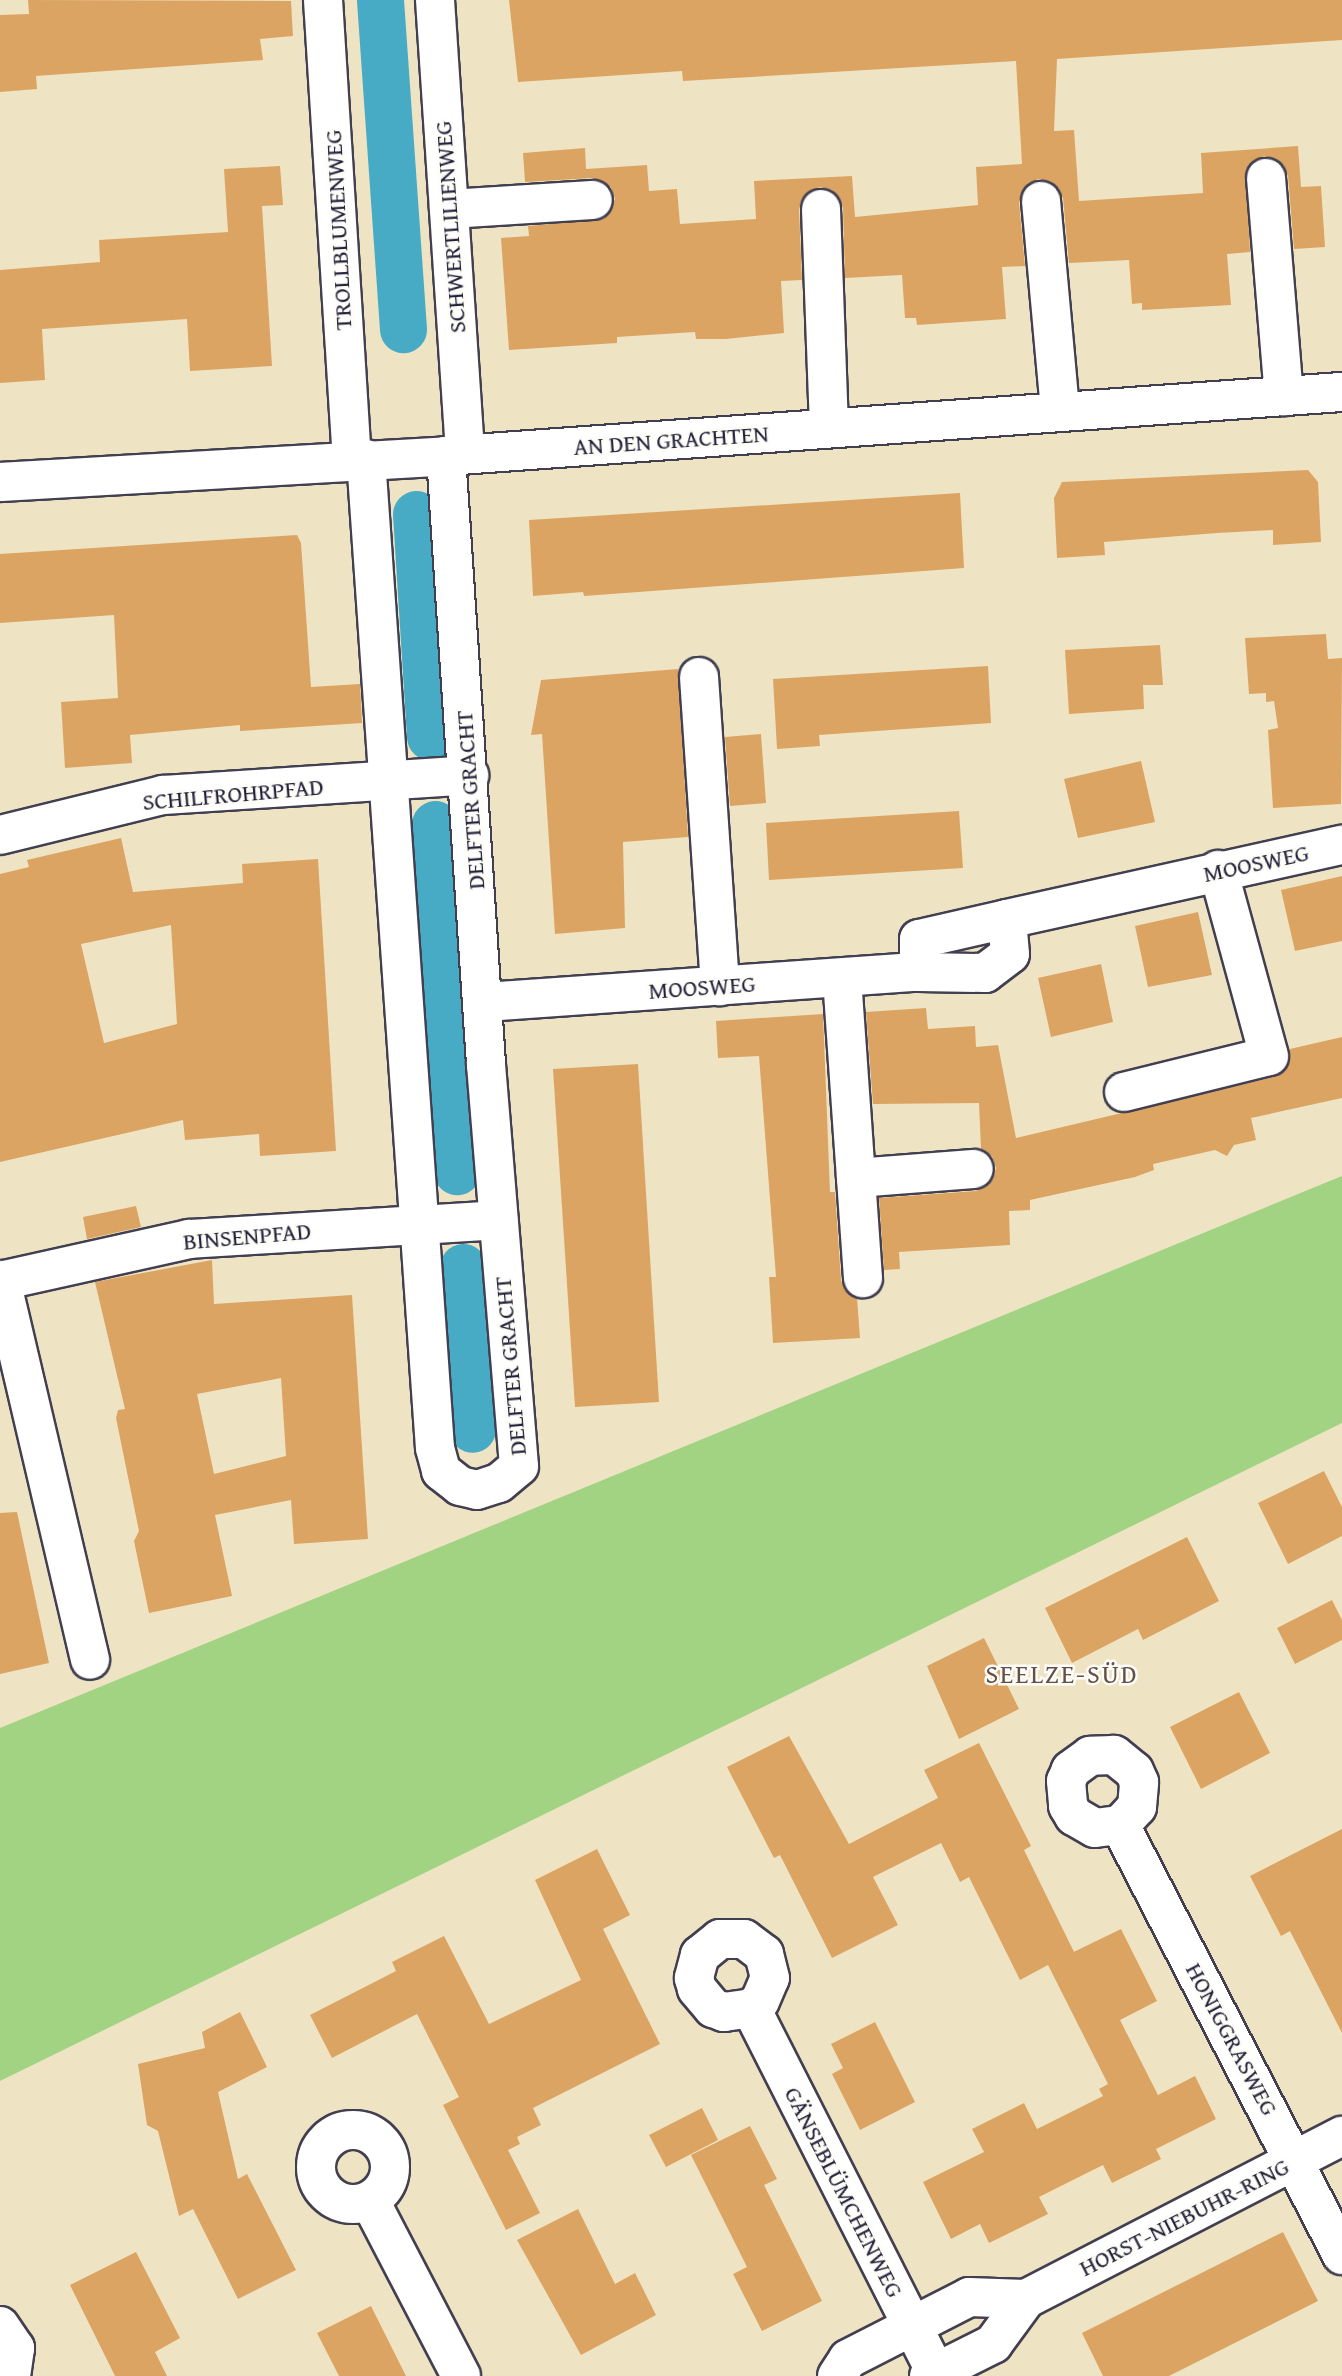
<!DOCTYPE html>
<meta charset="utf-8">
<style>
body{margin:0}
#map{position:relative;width:1342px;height:2376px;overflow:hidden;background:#eee4c4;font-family:"Gentium Book Plus",serif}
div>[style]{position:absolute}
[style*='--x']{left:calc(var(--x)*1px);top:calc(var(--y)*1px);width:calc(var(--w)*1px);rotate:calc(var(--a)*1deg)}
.green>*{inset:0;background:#a1d382}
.canal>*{height:47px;margin:-23.5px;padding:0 23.5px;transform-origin:23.5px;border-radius:23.5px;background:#47abc6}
.building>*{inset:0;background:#dca463}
.roads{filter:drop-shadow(2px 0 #413f50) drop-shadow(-2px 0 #413f50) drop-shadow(0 2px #413f50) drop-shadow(0 -2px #413f50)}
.minor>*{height:38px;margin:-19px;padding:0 19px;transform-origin:19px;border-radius:19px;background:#fff}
.minor>.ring{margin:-19px;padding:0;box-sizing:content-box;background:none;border:38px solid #fff;border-radius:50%}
span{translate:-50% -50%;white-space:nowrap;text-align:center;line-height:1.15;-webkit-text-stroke:5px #fdfcf7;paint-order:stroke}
.street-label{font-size:24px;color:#22223b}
.neighbourhood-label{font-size:26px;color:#635049;letter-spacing:2px}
</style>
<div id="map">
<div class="green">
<i style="clip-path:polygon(1342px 1176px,1342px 1423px,0 2081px,0 1728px)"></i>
</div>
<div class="canal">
<i style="--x:380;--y:0;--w:330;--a:86"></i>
<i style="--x:416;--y:514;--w:223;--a:86.4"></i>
<i style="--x:435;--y:824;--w:348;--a:86.4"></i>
<i style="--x:463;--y:1267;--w:162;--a:86.8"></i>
</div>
<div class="building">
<i style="clip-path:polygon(28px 0,291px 1px,293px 36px,260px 39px,263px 60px,36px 76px,37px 89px,0 92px,0 15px,29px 14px)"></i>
<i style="clip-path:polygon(509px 0,1342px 0,1342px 40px,1057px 59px,1054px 131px,1074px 130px,1079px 201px,1203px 193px,1201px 153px,1298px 146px,1301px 187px,1321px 186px,1325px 247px,1294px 249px,1288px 176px,1276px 159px,1264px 156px,1246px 169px,1250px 252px,1227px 254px,1231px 305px,1142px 310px,1142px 303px,1132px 304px,1129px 260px,1069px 263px,1063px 198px,1051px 182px,1038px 179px,1028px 184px,1019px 202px,1025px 266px,1002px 267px,1006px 319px,917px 325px,916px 318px,905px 318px,902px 275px,845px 278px,843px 208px,832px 190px,820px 187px,802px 198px,799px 209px,802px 280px,781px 281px,784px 333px,726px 339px,696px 339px,695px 332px,617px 337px,617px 343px,509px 350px,501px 238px,529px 236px,528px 226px,604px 219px,615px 199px,611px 187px,592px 178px,525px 182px,523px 153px,585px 148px,586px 169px,647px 165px,649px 191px,677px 189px,680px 224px,756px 219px,754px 181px,852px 176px,855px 217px,978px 205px,976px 167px,1022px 164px,1016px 61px,683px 81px,682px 71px,518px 82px)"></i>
<i style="clip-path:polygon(280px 166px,283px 205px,262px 206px,272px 366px,190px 371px,187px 319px,42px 329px,45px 380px,0 383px,0 270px,100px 262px,99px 240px,228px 232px,224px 169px)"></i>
<i style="clip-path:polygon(1308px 470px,1318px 482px,1321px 542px,1273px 545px,1273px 530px,1217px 533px,1104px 542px,1105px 555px,1057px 558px,1054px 498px,1062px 482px)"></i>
<i style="clip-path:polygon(960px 493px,964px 568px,584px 596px,583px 592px,533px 596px,529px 520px)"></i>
<i style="clip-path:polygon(297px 535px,301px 543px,311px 687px,360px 684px,362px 723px,240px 731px,240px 725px,130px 735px,132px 763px,65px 768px,61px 702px,118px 698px,114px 615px,0 623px,0 554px)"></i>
<i style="clip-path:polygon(1326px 634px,1328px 659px,1342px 658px,1341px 804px,1273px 808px,1268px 730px,1278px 728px,1274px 701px,1266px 702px,1266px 693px,1249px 694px,1245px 638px)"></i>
<i style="clip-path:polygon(1160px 645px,1163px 685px,1143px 685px,1144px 709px,1069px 714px,1065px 650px)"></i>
<i style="clip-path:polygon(988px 666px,991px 723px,819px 735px,820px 746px,777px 749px,773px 679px)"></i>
<i style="clip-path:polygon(678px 669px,688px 837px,623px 842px,625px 928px,555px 934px,542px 734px,531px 735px,541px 680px)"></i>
<i style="clip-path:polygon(761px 734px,766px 803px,730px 806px,725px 737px)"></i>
<i style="clip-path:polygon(1141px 761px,1155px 822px,1078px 838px,1064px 779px)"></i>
<i style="clip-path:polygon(959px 811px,963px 868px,769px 880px,766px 823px)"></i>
<i style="clip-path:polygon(evenodd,121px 838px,133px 892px,243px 883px,242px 864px,318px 859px,336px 1151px,260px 1156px,259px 1134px,185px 1140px,183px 1120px,0 1162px,0 874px,29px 867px,27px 860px,121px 838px,171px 925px,177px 1024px,104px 1043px,81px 944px,171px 925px)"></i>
<i style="clip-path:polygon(1342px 876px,1342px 941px,1295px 951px,1281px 890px)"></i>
<i style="clip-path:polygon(1198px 912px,1212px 975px,1148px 987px,1135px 926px)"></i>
<i style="clip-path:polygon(1101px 964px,1113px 1022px,1051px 1037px,1038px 978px)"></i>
<i style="clip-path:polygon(926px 1008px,928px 1029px,975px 1026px,976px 1047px,998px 1045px,1016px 1138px,1274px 1077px,1290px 1062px,1290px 1049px,1342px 1037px,1342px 1098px,1251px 1118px,1256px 1140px,1234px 1145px,1227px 1156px,1215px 1150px,1153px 1164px,1154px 1170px,1135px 1177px,1030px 1200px,1030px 1210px,1009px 1211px,1010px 1245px,899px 1252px,900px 1269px,884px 1270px,879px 1198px,976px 1191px,993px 1179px,996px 1168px,992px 1156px,981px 1149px,979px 1103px,873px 1104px,866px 1012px)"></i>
<i style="clip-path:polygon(823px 1014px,830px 1192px,835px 1192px,841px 1280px,845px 1291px,857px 1298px,860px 1338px,773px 1343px,769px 1277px,776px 1277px,759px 1056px,718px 1058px,716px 1021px)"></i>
<i style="clip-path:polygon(638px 1064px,659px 1402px,575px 1407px,553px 1069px)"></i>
<i style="clip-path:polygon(136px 1206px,141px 1227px,87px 1239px,83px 1217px)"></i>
<i style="clip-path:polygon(evenodd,212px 1260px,214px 1304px,352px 1295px,368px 1539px,294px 1544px,291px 1500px,215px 1515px,232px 1596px,149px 1613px,134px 1541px,139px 1531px,116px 1418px,118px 1410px,125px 1409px,95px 1282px,212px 1260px,281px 1378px,286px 1456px,214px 1474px,197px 1394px,281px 1378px)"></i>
<i style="clip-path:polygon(1324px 1471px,1342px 1507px,1342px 1536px,1288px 1564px,1258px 1503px)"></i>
<i style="clip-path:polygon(17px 1512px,49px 1663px,0 1674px,0 1513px)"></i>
<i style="clip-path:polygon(1187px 1537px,1219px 1601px,1143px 1640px,1138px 1629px,1072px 1663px,1045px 1608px)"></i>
<i style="clip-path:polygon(1332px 1600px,1342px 1620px,1342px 1640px,1295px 1664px,1277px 1628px)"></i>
<i style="clip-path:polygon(984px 1638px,1019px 1709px,959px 1739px,927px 1666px)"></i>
<i style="clip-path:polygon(1239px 1692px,1270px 1753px,1201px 1789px,1170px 1727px)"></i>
<i style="clip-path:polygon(789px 1736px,849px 1844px,938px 1798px,924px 1770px,979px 1743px,1031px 1846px,1024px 1850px,1074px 1952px,1055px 1961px,1121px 1929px,1157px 2001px,1120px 2020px,1158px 2095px,1195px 2076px,1216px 2119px,1156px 2149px,1161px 2159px,1112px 2183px,1103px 2165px,1039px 2197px,1048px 2214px,989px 2243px,980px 2224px,951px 2239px,923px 2182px,984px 2152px,972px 2129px,1024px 2103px,1037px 2129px,1103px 2096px,1099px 2089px,1108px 2084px,1048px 1965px,1020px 1980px,969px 1877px,960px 1882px,941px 1843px,873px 1877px,898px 1925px,832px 1958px,780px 1855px,774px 1858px,727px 1767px)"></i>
<i style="clip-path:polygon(1342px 1829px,1342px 2033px,1290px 1931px,1281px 1936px,1250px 1876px)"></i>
<i style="clip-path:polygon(597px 1849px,630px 1915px,603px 1929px,660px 2044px,533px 2108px,541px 2125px,517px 2137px,520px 2144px,508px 2150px,540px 2213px,506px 2230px,443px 2105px,459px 2097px,417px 2014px,332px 2058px,310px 2015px,396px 1971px,392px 1962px,444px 1936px,489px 2024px,581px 1980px,535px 1880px)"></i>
<i style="clip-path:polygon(240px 2012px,267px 2067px,218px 2092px,238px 2179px,247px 2174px,296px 2270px,238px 2299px,193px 2209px,179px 2216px,158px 2131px,147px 2125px,138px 2064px,205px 2048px,202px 2032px)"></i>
<i style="clip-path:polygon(875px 2022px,915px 2102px,860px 2130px,832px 2074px,843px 2068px,831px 2044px)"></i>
<i style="clip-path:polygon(702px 2108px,718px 2140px,666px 2167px,649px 2135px)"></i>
<i style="clip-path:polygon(750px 2126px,777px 2179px,764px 2185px,822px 2301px,762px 2331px,733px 2274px,747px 2267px,691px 2155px)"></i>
<i style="clip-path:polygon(578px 2209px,615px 2284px,635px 2273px,656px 2315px,581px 2355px,517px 2240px)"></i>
<i style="clip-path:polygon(1283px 2232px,1318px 2301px,1169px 2376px,1103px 2376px,1082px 2333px)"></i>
<i style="clip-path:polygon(136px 2252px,180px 2338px,155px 2352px,167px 2376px,115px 2376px,70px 2285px)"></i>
<i style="clip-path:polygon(371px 2306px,406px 2376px,339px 2376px,317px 2333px)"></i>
</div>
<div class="roads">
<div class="minor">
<i style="--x:323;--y:0;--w:461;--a:86.4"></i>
<i style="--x:435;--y:0;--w:455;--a:86.2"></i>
<i style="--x:1266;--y:178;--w:219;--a:85.3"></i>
<i style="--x:1041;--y:201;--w:211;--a:84.8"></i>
<i style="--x:449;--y:209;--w:144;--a:-3.6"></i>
<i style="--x:821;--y:209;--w:219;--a:87.9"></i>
<i style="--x:366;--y:459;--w:991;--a:86.01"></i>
<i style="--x:435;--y:1448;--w:24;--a:75"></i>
<i style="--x:441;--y:1471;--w:24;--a:38"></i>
<i style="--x:460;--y:1486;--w:17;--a:13"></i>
<i style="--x:477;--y:1490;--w:23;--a:-18"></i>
<i style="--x:499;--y:1483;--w:26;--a:-40"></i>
<i style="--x:519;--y:1466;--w:403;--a:-94.7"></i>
<i style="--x:486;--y:1064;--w:609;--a:-93.76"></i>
<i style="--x:0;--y:482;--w:447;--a:-3.3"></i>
<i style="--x:446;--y:456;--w:898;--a:-4.09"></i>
<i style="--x:699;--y:677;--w:310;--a:86.1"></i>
<i style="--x:0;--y:835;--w:168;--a:-13.8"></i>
<i style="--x:163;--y:795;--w:307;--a:-3.7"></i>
<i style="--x:1007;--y:919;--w:343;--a:-12.5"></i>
<i style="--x:842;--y:978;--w:301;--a:86"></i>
<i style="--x:485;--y:1002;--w:435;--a:-4"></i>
<i style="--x:919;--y:972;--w:66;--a:0.9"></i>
<i style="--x:985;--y:973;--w:31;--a:-37"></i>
<i style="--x:1010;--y:954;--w:35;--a:-95"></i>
<i style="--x:1007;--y:919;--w:90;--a:167.2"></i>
<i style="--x:919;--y:939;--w:33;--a:90"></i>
<i style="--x:1124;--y:1092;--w:149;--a:-13.9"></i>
<i style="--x:1269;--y:1056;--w:193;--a:-105.3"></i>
<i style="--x:856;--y:1178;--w:118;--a:-4.4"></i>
<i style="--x:1;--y:1280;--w:390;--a:76.8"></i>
<i style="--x:0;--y:1281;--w:194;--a:-12.5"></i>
<i style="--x:189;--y:1239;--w:310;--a:-3.5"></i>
<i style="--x:1120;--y:1825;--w:25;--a:-47"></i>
<i style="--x:1137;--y:1807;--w:25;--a:-85"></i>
<i style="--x:1139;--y:1782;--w:12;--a:-114"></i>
<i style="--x:1134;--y:1771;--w:26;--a:-141"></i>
<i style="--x:1114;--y:1755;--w:24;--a:178"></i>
<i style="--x:1090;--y:1756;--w:24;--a:144"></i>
<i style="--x:1071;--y:1770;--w:12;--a:114"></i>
<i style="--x:1066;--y:1781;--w:25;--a:85"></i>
<i style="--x:1068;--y:1806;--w:12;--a:59"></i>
<i style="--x:1074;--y:1816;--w:24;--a:30"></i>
<i style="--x:1095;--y:1828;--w:25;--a:-7"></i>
<i style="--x:1120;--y:1825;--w:484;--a:62.7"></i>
<i style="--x:751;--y:2008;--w:11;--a:-38"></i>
<i style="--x:760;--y:2001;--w:25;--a:-67"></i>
<i style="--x:770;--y:1978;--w:25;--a:-104"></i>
<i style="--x:764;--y:1954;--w:25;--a:-143"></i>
<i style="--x:744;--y:1939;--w:24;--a:180"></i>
<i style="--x:720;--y:1939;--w:26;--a:141"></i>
<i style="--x:700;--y:1955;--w:24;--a:105"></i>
<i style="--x:694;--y:1978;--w:11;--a:75"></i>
<i style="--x:697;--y:1989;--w:25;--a:50"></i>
<i style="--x:713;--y:2008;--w:12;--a:20"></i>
<i style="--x:724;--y:2012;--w:27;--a:-8"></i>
<i style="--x:751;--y:2008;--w:413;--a:63.1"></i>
<i class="ring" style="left:316px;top:2130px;width:36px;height:36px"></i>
<i style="--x:370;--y:2201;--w:197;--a:62.5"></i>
<i style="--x:0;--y:2326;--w:27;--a:56"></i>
<i style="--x:15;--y:2348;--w:28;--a:98"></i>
<i style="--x:837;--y:2376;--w:20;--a:-57"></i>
<i style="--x:848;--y:2359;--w:136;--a:-27.1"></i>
<i style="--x:969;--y:2297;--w:57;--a:2"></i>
<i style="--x:929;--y:2376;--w:72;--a:-26.6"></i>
<i style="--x:993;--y:2344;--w:56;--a:-53.7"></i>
<i style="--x:1026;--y:2299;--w:356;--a:-27.3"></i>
</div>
</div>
<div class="street-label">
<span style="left:450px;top:227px;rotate:-94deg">SCHWERTLILIENWEG</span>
<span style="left:338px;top:230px;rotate:-93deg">TROLLBLUMENWEG</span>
<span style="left:671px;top:440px;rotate:-4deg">AN DEN GRACHTEN</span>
<span style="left:233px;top:794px;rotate:-5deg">SCHILFROHRPFAD</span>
<span style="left:470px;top:800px;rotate:-94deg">DELFTER GRACHT</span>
<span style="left:1256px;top:863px;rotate:-12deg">MOOSWEG</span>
<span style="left:702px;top:987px;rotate:-4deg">MOOSWEG</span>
<span style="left:247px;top:1236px;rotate:-5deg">BINSENPFAD</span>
<span style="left:510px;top:1366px;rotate:-95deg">DELFTER GRACHT</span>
<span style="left:1232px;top:2039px;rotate:62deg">HONIGGRASWEG</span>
<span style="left:844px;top:2192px;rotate:63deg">GÄNSEBLÜMCHENWEG</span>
<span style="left:1184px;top:2217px;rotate:-27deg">HORST-NIEBUHR-RING</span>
</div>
<div class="neighbourhood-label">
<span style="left:1062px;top:1674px">SEELZE-SÜD</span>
</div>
</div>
